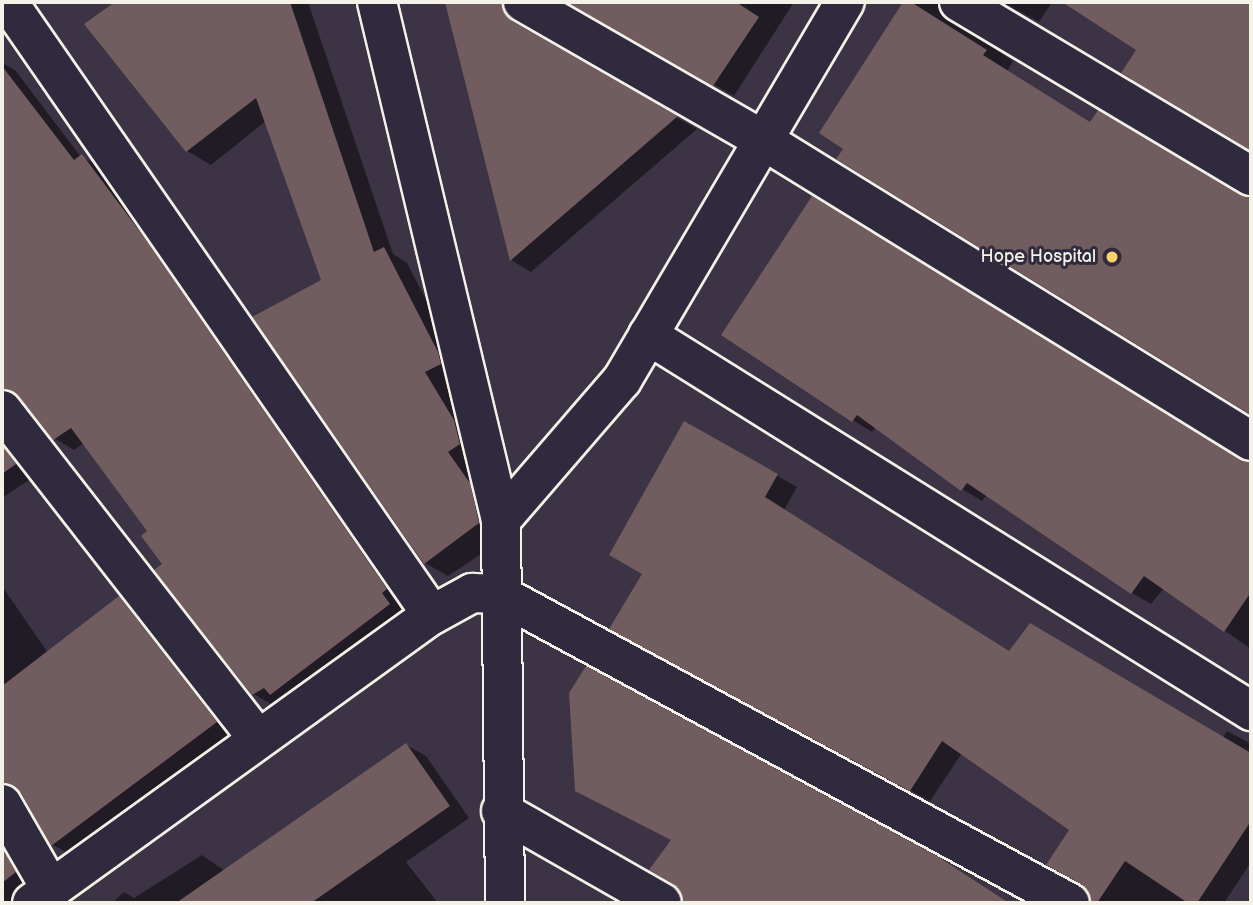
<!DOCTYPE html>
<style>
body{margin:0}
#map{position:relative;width:1253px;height:905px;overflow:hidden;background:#3c3444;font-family:"Balsamiq Sans",sans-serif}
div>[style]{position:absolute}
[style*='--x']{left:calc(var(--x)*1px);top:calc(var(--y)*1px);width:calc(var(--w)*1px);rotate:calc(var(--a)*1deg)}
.shadow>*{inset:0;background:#0007}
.building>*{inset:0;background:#715c5f}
.roads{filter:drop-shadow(2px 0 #f4f1e8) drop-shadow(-2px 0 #f4f1e8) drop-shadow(0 2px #f4f1e8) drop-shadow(0 -2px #f4f1e8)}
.street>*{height:38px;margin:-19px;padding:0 19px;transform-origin:19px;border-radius:19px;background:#2f2a3d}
.secondary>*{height:38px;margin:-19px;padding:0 19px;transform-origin:19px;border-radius:19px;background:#2f2a3d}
.dots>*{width:19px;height:19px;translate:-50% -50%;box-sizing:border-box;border:4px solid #2f2a3d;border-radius:50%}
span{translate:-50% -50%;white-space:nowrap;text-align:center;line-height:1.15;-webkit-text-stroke:6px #2f2a3d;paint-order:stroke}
.poi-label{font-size:18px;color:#f4f1e8}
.right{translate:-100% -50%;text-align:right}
.frame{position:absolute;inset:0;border:4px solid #f4f1e8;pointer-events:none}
</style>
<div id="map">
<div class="shadow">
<i style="clip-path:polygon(118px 2px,308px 2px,393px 254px,407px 263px,461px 367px,464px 377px,447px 386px,477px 434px,502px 540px,448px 576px,425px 563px,266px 121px,211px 165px,187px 151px,87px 25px)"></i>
<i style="clip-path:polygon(447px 2px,525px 2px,521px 16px,532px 35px,697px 129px,531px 272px,511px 260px)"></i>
<i style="clip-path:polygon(570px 2px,794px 2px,734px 96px)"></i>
<i style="clip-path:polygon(908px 2px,961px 2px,960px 26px,1013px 61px,1007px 71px,1091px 123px,1241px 197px,1251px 197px,1251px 413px,839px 159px,846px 148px,822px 133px)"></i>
<i style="clip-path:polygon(1002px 2px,1052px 2px,1039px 22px)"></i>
<i style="clip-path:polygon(1066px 2px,1251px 2px,1251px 149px,1124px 73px,1139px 49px)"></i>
<i style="clip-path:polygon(2px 63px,15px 70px,81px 157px,102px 167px,406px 601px,401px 604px,409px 616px,273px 705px,253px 694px,165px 564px,149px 532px,84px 443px,74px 450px,54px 438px,23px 402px,9px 403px,2px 421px)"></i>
<i style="clip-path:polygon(724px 334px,1251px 462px,1251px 649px,1164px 588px,1151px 604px,1132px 593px,987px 494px,982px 501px,962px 489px,876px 427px,872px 432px,853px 420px)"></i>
<i style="clip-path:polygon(684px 423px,797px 487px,784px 510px,1010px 653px,1223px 738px,1227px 731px,1251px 744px,1251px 862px,1224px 903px,1094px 903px,1083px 884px,1071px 829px,962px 753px,930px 801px,631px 639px)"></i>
<i style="clip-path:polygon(2px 429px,35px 476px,2px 498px)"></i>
<i style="clip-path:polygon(2px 586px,48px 653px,120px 599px,139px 610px,236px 734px,73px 856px,53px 845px,22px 796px,11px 796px,2px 811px)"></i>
<i style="clip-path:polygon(406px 745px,426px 756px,469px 818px,406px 862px,438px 903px,112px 903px,124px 892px,134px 898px,202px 855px,225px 871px)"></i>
<i style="clip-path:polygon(2px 825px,35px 884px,9px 903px,2px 903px)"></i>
<i style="clip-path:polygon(957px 869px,1008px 903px,682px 903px,682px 890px,652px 870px)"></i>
</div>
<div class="building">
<i style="clip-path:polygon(115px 2px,290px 2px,374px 252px,384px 247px,438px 352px,441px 364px,425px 372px,454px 420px,460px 444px,448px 452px,470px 483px,479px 523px,424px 564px,252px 317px,321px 280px,256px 98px,186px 152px,84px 24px)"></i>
<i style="clip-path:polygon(445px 2px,501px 2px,512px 21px,678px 116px,510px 261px)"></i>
<i style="clip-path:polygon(566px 2px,736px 2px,759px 17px,713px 86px)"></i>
<i style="clip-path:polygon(903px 2px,911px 2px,987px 50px,983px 55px,1090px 122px,1098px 110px,1251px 198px,1251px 415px,836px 159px,843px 149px,819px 133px)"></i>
<i style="clip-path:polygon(1062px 2px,1251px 2px,1251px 151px,1121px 73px,1136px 50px)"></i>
<i style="clip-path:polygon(2px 66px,74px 160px,82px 154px,144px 237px,387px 589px,382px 593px,390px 604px,270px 695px,264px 688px,252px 695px,154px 570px,162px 564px,141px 536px,147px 531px,71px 428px,53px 440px,19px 397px,2px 389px)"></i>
<i style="clip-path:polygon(812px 196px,1251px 463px,1251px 592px,1224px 632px,1144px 576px,1131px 594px,967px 483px,961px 491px,857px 415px,852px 422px,721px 335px)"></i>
<i style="clip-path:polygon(684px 421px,778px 474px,765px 497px,1009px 651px,1030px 623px,1251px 753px,1251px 821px,1197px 903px,1188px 903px,1125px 861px,1097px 903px,1092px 903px,1081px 884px,1046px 865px,1069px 830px,942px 741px,910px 791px,609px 629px,642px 574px,609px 555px)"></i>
<i style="clip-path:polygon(2px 445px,16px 464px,2px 474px)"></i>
<i style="clip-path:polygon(119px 596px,217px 722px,51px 846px,21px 793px,2px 782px,2px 686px)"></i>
<i style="clip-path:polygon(586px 666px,937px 856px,1009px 903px,684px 903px,673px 884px,649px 870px,671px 840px,575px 791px,569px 693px)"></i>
<i style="clip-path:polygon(406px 743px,450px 806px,311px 903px,176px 903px)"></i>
<i style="clip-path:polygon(2px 847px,16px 872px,2px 883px)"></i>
</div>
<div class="roads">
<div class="street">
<i style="--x:8;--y:2;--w:745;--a:55.33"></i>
<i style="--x:523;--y:2;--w:277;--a:29.9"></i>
<i style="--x:763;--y:140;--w:573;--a:31.67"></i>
<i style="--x:959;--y:2;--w:340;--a:30.8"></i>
<i style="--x:648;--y:335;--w:711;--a:31.95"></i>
<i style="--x:2;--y:410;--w:417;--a:52.1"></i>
<i style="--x:501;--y:520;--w:185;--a:-49.2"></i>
<i style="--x:622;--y:380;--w:439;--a:-59.5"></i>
<i style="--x:2;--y:804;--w:100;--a:60.1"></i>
<i style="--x:501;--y:811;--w:185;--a:29.7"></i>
<i style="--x:32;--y:903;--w:493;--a:-35.8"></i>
<i style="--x:432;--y:615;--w:46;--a:-28.8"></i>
<i style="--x:472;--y:593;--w:27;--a:2"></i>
<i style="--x:499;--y:594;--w:649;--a:28.42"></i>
</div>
<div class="secondary">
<i style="--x:377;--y:2;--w:533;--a:76.54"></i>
<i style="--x:501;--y:520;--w:383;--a:89.4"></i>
</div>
</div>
<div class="dots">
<i style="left:1112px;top:257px;background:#ffd166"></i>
</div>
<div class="poi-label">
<span class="right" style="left:1096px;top:257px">Hope Hospital</span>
</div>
<div class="frame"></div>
</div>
